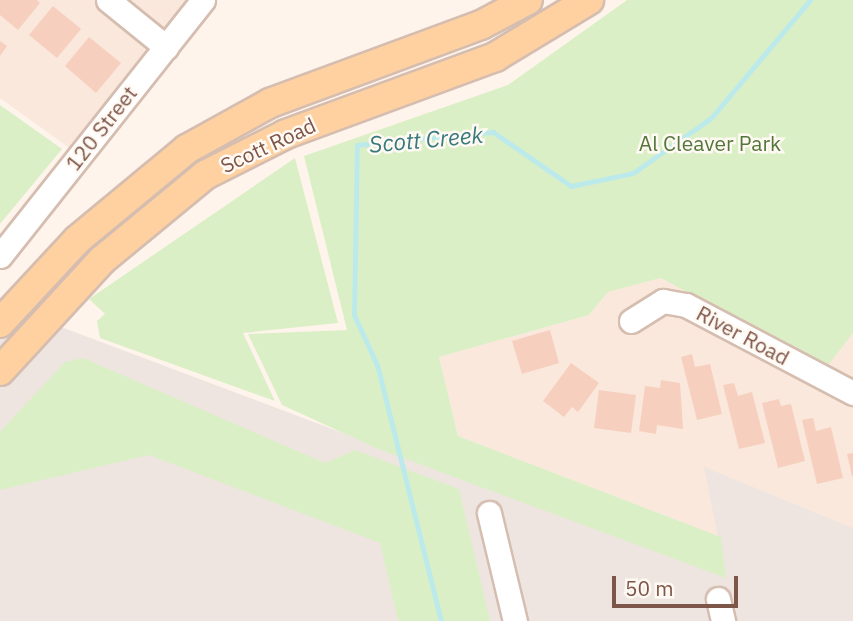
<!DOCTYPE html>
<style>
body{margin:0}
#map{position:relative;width:853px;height:621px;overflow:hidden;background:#fef4eb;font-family:"IBM Plex Sans",sans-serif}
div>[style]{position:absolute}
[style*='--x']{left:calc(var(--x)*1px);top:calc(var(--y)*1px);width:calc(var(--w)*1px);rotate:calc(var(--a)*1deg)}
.residential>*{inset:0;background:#f9e8db}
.industrial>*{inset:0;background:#eee5e0}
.green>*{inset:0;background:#dbefc6}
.stream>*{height:5px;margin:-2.5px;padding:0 2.5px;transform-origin:2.5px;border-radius:2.5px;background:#bceaeb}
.building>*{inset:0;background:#f7cfbf}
.roads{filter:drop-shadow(2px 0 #d5bdb0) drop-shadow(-2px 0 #d5bdb0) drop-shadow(0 2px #d5bdb0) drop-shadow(0 -2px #d5bdb0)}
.minor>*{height:23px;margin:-11.5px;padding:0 11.5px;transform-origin:11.5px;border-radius:11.5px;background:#fff}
.major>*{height:28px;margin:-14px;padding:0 14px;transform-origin:14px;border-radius:14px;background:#ffd1a1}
span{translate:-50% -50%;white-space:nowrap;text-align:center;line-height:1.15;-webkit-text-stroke:5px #fff9f3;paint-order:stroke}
.street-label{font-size:21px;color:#7e5649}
.park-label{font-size:21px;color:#53773b}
.water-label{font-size:23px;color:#38797c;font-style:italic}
.scale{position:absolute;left:612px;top:576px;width:126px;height:32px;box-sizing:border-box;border:4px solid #7e5649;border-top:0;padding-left:9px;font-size:21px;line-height:24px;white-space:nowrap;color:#7e5649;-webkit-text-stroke:5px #fff9f3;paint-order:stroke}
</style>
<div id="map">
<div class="residential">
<i style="clip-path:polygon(0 0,192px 0,71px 149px,0 98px)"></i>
<i style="clip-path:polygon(661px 278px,826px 367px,853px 333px,853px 528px,705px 468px,721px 537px,458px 436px,439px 357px,589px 315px,608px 292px)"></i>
</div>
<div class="industrial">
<i style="clip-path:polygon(0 304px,726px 577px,704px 467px,853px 528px,853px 621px,0 621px)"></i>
</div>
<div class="green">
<i style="clip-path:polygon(627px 0,853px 0,853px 333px,826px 368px,661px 278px,608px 292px,589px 315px,439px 357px,458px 436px,721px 537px,726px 578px,376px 448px,282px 405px,248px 334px,347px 330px,304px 156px,508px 85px)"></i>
<i style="clip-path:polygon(0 105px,62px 149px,0 224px)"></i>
<i style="clip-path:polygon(295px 158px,338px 323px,243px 333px,275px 401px,100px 338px,97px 321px,105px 314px,89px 299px)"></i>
<i style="clip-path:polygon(83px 358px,325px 463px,355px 450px,459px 489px,490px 621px,398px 621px,380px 543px,149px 455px,0 490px,0 432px,65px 362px)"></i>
</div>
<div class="stream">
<i style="--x:441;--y:621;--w:264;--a:-104"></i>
<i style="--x:377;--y:365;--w:55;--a:-114.7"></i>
<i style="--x:354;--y:315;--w:170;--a:-89"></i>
<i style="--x:357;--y:145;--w:137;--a:-5.5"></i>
<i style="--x:493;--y:132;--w:95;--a:34.7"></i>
<i style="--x:571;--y:186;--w:63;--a:-11.8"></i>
<i style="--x:633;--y:173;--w:95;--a:-35.2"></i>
<i style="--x:711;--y:118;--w:154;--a:-50"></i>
</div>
<div class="building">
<i style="clip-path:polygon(0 0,37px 0,40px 3px,18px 30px,0 15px)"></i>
<i style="clip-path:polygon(53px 6px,81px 29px,57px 58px,29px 35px)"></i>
<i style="clip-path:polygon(89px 37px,121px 63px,96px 93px,65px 66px)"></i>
<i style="clip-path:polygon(0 41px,7px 46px,0 56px)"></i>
<i style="clip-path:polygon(550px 330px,559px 363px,522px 374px,512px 341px)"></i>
<i style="clip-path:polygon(692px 354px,695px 367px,710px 364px,722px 414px,697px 420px,681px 357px)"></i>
<i style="clip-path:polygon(571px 363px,599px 383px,578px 412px,572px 407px,564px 417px,543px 401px)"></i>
<i style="clip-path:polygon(661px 380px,680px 383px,683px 429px,657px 425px,656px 434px,639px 431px,645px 386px,660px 388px)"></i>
<i style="clip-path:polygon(734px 383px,738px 396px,752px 392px,765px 443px,739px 449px,723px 385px)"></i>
<i style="clip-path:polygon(599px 390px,636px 395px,631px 433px,594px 428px)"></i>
<i style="clip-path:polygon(779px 399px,781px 406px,791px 404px,805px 461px,778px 468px,762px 403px)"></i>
<i style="clip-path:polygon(813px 418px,816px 431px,831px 427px,843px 478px,817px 484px,802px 420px)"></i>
<i style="clip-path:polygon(853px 453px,853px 476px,852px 476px,847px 454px)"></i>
</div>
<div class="roads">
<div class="minor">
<i style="--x:108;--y:0;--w:75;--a:39"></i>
<i style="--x:0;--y:256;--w:327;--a:-51.6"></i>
<i style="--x:631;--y:321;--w:38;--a:-32"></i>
<i style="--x:663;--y:301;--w:23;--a:10"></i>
<i style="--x:686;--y:305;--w:189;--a:27.8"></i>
<i style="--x:489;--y:513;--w:111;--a:76.5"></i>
<i style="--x:718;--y:599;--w:23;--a:77"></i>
</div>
<div class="major">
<i style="--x:0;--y:323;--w:113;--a:-47.1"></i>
<i style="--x:77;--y:240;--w:143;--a:-39.6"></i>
<i style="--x:187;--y:149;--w:95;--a:-29"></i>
<i style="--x:270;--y:103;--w:225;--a:-20.3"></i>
<i style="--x:481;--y:25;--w:53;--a:-28"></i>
<i style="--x:0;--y:371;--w:151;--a:-47.4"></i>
<i style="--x:102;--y:260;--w:134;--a:-39.5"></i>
<i style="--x:205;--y:175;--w:91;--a:-26.8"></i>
<i style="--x:286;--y:134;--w:223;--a:-20.2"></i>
<i style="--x:495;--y:57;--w:110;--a:-31.2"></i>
</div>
</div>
<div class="street-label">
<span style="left:101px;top:128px;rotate:-52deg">120 Street</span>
<span style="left:268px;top:145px;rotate:-25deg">Scott Road</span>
<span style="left:743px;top:335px;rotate:28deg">River Road</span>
</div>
<div class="park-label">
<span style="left:710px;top:143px">Al Cleaver Park</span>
</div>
<div class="water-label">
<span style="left:426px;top:139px;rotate:-5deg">Scott Creek</span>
</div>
<div class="scale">50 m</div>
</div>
